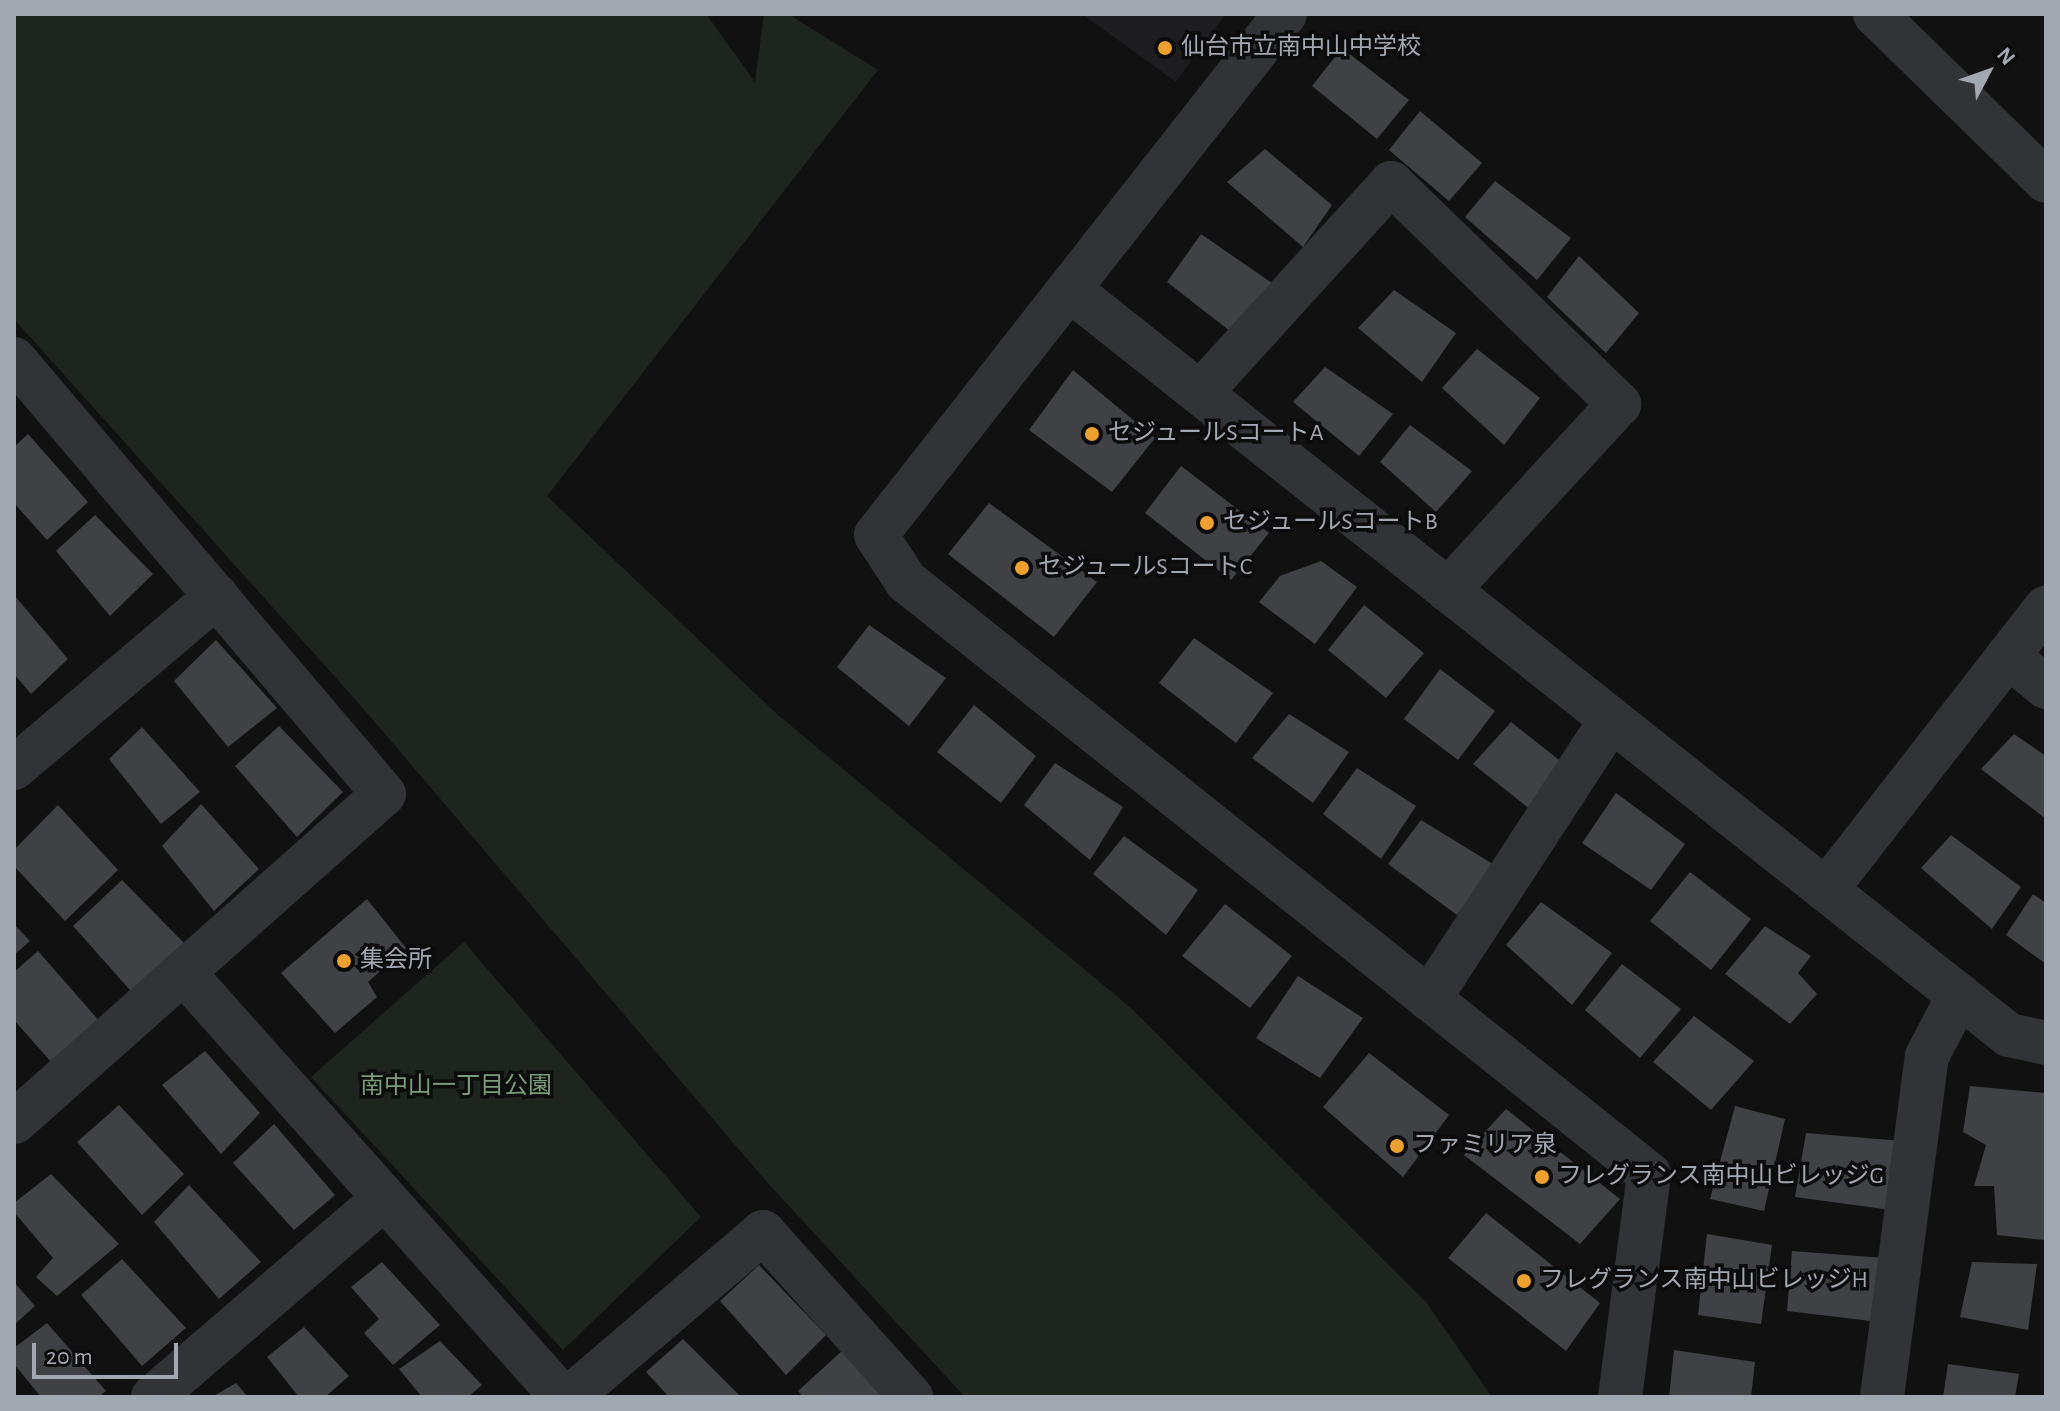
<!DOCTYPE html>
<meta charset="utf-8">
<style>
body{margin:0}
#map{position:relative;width:2060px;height:1411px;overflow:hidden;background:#111112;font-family:"Alegreya Sans","Noto Sans JP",sans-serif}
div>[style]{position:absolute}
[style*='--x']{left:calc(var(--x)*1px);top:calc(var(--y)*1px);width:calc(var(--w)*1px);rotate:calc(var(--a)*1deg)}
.built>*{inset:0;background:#1d1d1f}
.green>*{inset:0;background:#1d251e}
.building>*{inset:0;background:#404145}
.minor>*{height:44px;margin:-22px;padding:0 22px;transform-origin:22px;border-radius:22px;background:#323337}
.dots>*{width:22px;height:22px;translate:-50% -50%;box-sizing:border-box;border:4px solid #0c0c0d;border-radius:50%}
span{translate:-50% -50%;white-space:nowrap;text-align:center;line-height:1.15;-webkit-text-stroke:7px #0c0c0d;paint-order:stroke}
.poi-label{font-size:24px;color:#a2a8b2}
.left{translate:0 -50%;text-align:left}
.park-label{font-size:24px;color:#7a9d79}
.frame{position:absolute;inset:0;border:16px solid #a2a8b2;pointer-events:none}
.north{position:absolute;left:1948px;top:32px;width:80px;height:80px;-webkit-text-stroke:6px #0c0c0d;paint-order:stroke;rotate:49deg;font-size:22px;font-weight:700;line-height:32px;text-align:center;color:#a2a8b2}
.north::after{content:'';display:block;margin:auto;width:28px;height:36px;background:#a2a8b2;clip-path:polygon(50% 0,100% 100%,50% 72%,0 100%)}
.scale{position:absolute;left:32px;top:1343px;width:146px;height:36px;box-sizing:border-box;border:4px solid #a2a8b2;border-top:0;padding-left:10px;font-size:24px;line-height:28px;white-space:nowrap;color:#a2a8b2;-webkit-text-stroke:6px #0c0c0d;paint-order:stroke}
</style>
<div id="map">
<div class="built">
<i style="clip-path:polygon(1082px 14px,1226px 14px,1176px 82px)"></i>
</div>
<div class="green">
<i style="clip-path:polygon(14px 14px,706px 14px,755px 82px,764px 14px,788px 14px,878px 70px,547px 496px,778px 715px,1131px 1008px,1426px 1302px,1492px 1397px,965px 1397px,765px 1180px,362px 707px,14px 319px)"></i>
<i style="clip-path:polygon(464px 942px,701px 1217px,563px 1350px,311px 1077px)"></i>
</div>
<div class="building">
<i style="clip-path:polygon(1342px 48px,1409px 100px,1377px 139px,1312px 86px)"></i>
<i style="clip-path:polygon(1420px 111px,1482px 163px,1449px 201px,1389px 150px)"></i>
<i style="clip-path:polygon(1265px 149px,1332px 205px,1303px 247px,1227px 182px)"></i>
<i style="clip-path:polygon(1495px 181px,1571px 238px,1537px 280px,1465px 217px)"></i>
<i style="clip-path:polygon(1201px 234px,1272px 283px,1235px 335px,1167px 282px)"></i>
<i style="clip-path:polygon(1579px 256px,1639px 313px,1606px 353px,1547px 297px)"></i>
<i style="clip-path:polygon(1394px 290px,1456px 333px,1422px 382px,1358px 328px)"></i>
<i style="clip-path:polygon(1477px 349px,1540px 398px,1504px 445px,1442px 388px)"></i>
<i style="clip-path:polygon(1325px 367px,1393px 414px,1359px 456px,1293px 402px)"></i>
<i style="clip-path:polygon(1073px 370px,1155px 438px,1112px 492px,1029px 430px)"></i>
<i style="clip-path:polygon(1410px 425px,1472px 471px,1436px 512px,1380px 462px)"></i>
<i style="clip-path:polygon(28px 434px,88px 502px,47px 540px,14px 503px,14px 447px)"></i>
<i style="clip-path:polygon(1181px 466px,1269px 533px,1231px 580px,1145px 513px)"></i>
<i style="clip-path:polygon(989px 503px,1097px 582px,1054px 637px,948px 554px)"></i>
<i style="clip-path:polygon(95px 515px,153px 574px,110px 616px,56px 551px)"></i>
<i style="clip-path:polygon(1321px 561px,1357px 587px,1315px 644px,1259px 602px,1280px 576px)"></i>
<i style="clip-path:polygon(14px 595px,68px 659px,31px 694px,14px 674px)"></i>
<i style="clip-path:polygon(1364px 605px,1424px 653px,1386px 698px,1328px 650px)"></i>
<i style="clip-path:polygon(869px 625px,946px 678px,909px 726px,837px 667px)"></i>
<i style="clip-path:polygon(1194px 638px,1273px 693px,1236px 743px,1159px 683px)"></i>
<i style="clip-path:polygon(216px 640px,277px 708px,228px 747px,174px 681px)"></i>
<i style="clip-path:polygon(1440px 669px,1495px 711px,1458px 760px,1404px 719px)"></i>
<i style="clip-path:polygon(974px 705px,1036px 756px,1001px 803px,937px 752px)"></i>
<i style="clip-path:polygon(1289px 714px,1349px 752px,1313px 803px,1252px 758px)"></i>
<i style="clip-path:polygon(1511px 722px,1568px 767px,1535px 813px,1473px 764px)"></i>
<i style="clip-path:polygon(279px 726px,343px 792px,297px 837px,235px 766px)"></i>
<i style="clip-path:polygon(142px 727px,200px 792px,161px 824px,109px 759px)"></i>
<i style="clip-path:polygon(2014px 734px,2046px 756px,2046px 819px,1981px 769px)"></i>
<i style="clip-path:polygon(1055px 763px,1123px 807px,1090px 860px,1024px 805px)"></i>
<i style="clip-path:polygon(1357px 768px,1416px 806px,1381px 859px,1323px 814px)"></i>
<i style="clip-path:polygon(1616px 793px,1685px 844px,1651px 890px,1582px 843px)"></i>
<i style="clip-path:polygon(201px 804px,259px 869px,214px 911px,162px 846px)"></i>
<i style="clip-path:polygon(58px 805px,118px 870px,65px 921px,14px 866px,14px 850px)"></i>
<i style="clip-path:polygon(1421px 820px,1496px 866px,1457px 915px,1388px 864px)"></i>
<i style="clip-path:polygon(1951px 835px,2021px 887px,1992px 929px,1921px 868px)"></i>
<i style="clip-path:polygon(1124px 836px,1198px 890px,1166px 935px,1093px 874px)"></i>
<i style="clip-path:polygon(1690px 872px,1751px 919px,1711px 970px,1650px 921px)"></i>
<i style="clip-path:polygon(122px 880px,189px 948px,137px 998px,73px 926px)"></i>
<i style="clip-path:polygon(2033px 894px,2046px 903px,2046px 964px,2006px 935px)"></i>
<i style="clip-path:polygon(367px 899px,406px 948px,368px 982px,377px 997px,335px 1033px,281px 973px)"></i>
<i style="clip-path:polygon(1541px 902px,1612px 953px,1572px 1005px,1506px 945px)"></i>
<i style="clip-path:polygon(1225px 904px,1292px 956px,1250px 1008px,1182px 956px)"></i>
<i style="clip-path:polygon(14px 924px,30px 941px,14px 955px)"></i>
<i style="clip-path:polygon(1765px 926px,1811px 956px,1798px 973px,1817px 994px,1790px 1024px,1725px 974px)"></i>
<i style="clip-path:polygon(38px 951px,101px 1023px,53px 1064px,14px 1020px,14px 972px)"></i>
<i style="clip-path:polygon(1622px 964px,1681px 1009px,1640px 1058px,1585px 1010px)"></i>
<i style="clip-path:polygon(1298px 976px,1363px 1018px,1320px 1078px,1256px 1038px)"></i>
<i style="clip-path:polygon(1694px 1016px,1754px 1061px,1711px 1110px,1653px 1062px)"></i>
<i style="clip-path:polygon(205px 1051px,260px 1113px,221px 1154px,162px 1085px)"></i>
<i style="clip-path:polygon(1369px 1053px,1449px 1115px,1403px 1177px,1323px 1107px)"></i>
<i style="clip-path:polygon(1970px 1086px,2046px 1093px,2044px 1240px,1997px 1235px,1994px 1186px,1974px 1186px,1986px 1145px,1963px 1132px)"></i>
<i style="clip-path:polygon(119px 1105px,184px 1174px,142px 1215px,77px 1142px)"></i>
<i style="clip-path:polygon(1735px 1106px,1785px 1119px,1764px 1211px,1710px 1199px)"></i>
<i style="clip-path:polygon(1506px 1109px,1620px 1199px,1580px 1244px,1464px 1155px)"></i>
<i style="clip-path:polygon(274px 1124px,335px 1195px,294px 1230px,233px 1163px)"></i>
<i style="clip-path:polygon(1806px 1133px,1902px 1141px,1891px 1210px,1795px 1197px)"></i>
<i style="clip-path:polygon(51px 1174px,119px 1244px,57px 1296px,36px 1277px,53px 1258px,14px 1212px,14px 1203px)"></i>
<i style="clip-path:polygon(189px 1185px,261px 1262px,219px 1299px,154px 1222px)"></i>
<i style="clip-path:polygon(1486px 1213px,1600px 1303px,1566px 1351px,1448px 1258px)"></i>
<i style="clip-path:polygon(1707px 1234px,1772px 1245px,1761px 1324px,1698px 1315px)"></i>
<i style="clip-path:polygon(1792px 1251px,1884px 1258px,1879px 1322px,1787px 1311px)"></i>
<i style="clip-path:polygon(122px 1259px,186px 1328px,142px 1366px,81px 1295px)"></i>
<i style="clip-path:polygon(382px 1262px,440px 1325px,393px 1365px,364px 1333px,379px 1319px,351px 1287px)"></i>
<i style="clip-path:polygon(1972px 1262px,2037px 1264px,2028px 1330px,1960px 1317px)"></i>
<i style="clip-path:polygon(759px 1265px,826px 1335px,786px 1375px,720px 1301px)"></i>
<i style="clip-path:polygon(14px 1282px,35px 1306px,14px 1325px)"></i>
<i style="clip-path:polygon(47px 1323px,106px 1391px,98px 1397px,41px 1397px,14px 1364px,14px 1348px)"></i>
<i style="clip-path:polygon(304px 1327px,349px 1376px,325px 1397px,299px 1397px,267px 1357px)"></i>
<i style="clip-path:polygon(683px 1339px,741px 1397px,669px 1397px,646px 1372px)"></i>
<i style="clip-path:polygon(440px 1341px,482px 1385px,468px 1397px,422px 1397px,399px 1369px)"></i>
<i style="clip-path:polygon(843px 1350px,883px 1397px,803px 1397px,798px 1391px)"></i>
<i style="clip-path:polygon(1674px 1350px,1755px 1362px,1751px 1397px,1669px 1397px)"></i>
<i style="clip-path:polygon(1948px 1364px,2019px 1374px,2015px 1397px,1943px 1397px)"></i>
<i style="clip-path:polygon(236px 1383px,248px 1397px,212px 1397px)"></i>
</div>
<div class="minor">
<i style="--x:1285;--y:14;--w:662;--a:128.13"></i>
<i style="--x:876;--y:535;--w:55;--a:56.9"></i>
<i style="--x:906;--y:581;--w:951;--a:38.59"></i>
<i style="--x:1649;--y:1174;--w:225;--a:97.4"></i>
<i style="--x:1875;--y:14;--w:239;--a:44.3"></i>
<i style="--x:1069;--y:289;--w:1200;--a:38.44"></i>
<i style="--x:2009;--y:1035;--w:38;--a:12"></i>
<i style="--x:14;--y:359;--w:571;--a:49.62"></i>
<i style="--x:384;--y:794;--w:494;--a:138.4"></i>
<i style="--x:1200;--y:393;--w:284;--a:-47.7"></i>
<i style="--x:1391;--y:183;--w:318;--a:44.1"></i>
<i style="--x:1619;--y:404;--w:253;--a:132.6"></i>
<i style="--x:2008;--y:656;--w:49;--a:39.2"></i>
<i style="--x:14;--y:768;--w:266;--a:-40.3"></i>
<i style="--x:1826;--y:890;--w:358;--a:-52.1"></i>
<i style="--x:183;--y:972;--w:569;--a:48.27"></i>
<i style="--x:1429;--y:999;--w:333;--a:-56.9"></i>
<i style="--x:153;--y:1397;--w:305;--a:-40.7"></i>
<i style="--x:570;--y:1397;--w:254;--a:-40.5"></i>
<i style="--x:763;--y:1232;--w:222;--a:48.1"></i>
<i style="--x:1882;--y:1397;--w:344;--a:-82.5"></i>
<i style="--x:1927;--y:1056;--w:69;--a:-62.3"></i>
</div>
<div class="dots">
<i style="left:1165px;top:48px;background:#eca02f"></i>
<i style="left:1092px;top:434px;background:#eca02f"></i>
<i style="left:1207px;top:523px;background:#eca02f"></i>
<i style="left:1022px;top:568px;background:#eca02f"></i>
<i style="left:344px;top:961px;background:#eca02f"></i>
<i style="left:1397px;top:1146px;background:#eca02f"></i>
<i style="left:1542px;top:1177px;background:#eca02f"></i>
<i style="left:1524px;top:1281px;background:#eca02f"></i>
</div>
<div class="poi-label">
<span class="left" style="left:1181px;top:48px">仙台市立南中山中学校</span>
<span class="left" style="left:1108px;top:434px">セジュールSコートA</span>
<span class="left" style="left:1223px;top:523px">セジュールSコートB</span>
<span class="left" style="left:1038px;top:568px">セジュールSコートC</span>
<span class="left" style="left:360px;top:961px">集会所</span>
<span class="left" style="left:1413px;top:1146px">ファミリア泉</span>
<span class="left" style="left:1558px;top:1177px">フレグランス南中山ビレッジG</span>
<span class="left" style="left:1540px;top:1281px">フレグランス南中山ビレッジH</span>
</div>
<div class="park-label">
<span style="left:456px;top:1087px">南中山一丁目公園</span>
</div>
<div class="frame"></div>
<div class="north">N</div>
<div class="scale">20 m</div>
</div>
